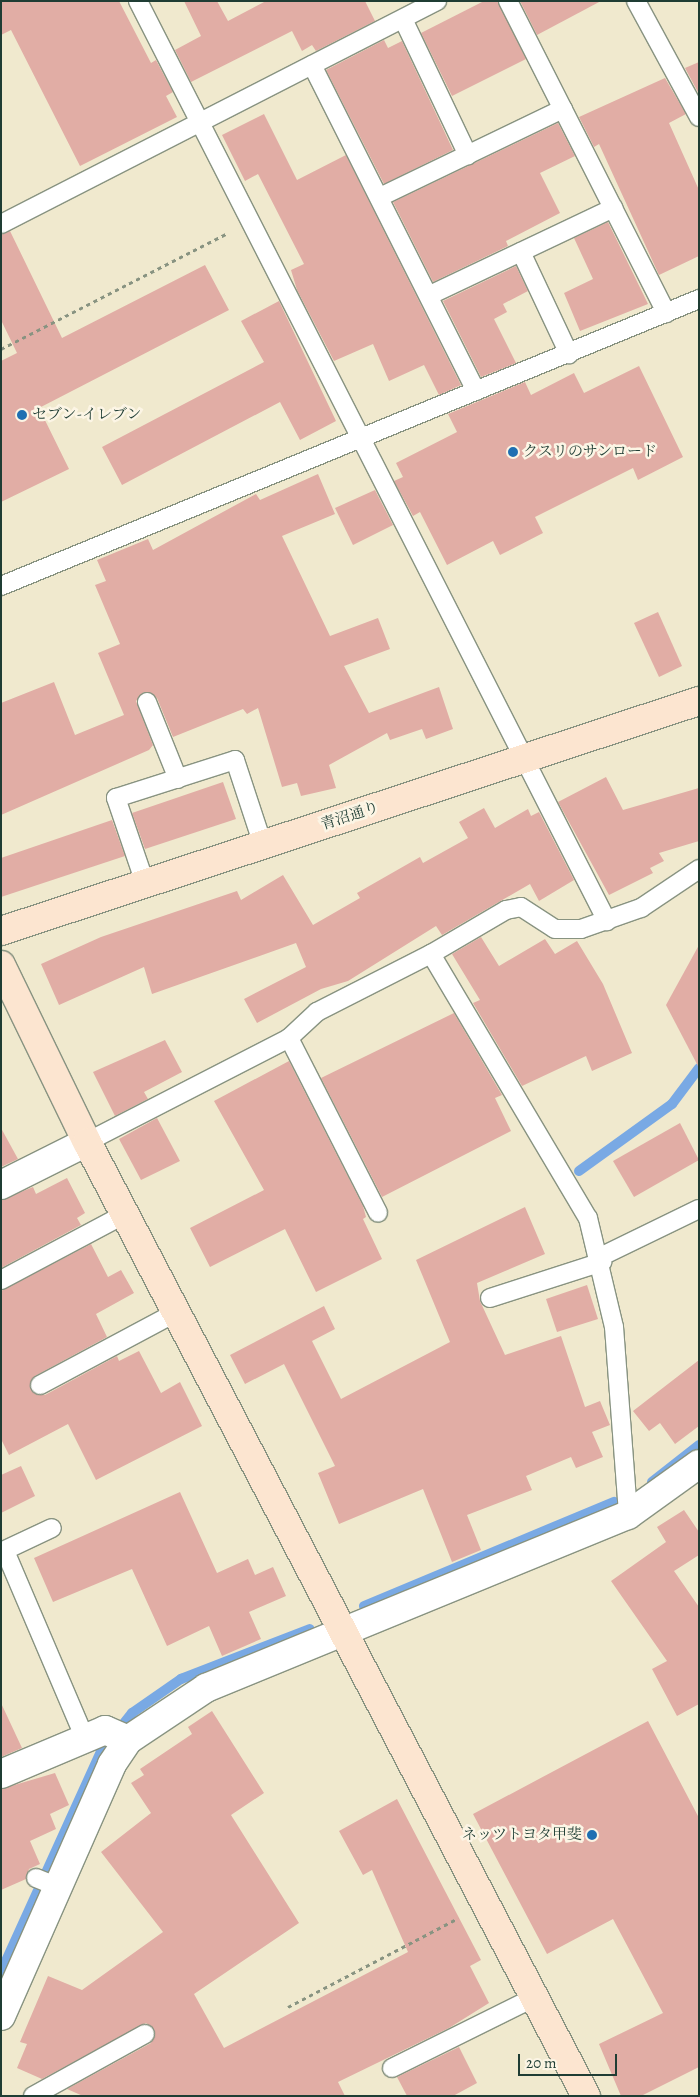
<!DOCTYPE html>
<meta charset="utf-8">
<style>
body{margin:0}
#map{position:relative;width:700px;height:2097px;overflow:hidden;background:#f0e9ce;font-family:Alegreya,"Noto Serif JP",serif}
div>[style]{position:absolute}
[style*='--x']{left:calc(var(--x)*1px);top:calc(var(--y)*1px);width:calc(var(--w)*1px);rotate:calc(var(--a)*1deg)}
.stream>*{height:10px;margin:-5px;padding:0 5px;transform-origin:5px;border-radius:5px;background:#79a9e4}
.building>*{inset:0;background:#e1ada5}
.path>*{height:3px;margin-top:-1.5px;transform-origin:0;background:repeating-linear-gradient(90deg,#889381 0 4px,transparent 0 8px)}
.roads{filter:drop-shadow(1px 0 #889381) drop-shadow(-1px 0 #889381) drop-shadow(0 1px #889381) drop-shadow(0 -1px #889381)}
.lane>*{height:18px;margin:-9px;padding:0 9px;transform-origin:9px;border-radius:9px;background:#fff}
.street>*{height:28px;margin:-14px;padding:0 14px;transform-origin:14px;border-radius:14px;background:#fff}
.secondary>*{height:28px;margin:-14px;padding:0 14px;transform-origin:14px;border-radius:14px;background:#fce5d0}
.dots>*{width:14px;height:14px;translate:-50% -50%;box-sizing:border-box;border:2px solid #fcf5e5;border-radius:50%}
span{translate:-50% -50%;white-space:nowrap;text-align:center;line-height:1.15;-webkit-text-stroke:5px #fcf5e5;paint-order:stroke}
.poi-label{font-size:15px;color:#1f3d34}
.left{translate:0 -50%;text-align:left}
.right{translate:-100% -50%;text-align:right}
.street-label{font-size:15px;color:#1f3d34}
.frame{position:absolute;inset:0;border:2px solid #1f3d34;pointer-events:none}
.scale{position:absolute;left:518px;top:2054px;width:99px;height:22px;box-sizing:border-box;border:2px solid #1f3d34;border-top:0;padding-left:6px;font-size:15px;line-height:18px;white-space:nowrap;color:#1f3d34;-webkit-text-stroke:4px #fcf5e5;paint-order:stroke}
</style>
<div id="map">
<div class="stream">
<i style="--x:579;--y:1171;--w:115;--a:-35.8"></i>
<i style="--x:672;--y:1104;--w:45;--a:-53.1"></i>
<i style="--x:652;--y:1482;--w:60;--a:-38.2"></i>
<i style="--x:364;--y:1606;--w:271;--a:-22.6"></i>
<i style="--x:1;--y:1972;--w:242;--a:-65.6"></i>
<i style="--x:101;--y:1752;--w:50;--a:-51.5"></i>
<i style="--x:132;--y:1713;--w:60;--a:-34.8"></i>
<i style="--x:181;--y:1679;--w:138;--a:-21.2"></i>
</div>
<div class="building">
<i style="clip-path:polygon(1px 1px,119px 1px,151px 63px,156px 60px,173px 92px,166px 96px,177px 117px,80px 166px,11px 30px,1px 35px)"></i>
<i style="clip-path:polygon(184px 1px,217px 1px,228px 21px,266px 1px,365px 1px,375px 21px,316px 51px,312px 45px,302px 51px,292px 31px,191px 82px,175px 50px,201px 36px)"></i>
<i style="clip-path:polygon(484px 1px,498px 1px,526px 59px,452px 96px,421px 33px)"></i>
<i style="clip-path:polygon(520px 1px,601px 1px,537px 35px)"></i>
<i style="clip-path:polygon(384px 40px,388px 48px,402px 41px,453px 150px,384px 184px,326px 70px)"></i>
<i style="clip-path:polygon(699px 62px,699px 94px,685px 68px)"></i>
<i style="clip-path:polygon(665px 78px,686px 114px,669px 123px,699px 190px,699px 256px,659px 275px,599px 144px,594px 147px,579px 117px)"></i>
<i style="clip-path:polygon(264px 114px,297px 180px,346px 155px,461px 385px,439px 395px,424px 365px,389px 381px,373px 344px,334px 361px,297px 290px,291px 270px,304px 264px,258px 174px,245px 181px,222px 135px)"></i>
<i style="clip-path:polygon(558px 123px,575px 156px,540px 173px,560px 213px,506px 241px,508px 246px,433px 282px,393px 202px)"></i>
<i style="clip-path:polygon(608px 222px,648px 304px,580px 331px,564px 293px,593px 279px,574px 238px)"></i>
<i style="clip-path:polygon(10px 231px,62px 338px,205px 265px,229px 310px,39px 408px,69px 469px,1px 502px,1px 361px,17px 353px,1px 320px,1px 235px)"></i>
<i style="clip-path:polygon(516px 266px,528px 291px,503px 304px,507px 312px,494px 319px,516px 363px,481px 377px,443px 301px)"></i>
<i style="clip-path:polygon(279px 301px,336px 421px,300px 440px,280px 402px,122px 485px,102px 447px,264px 362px,241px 321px)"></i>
<i style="clip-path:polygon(639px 366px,683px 457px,638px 480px,633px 468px,535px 517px,543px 533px,500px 555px,493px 541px,447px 565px,420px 512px,413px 516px,394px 481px,403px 477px,396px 463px,457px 432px,448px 414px,525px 382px,531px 395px,574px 373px,584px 393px)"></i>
<i style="clip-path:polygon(318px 474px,335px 514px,282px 536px,330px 636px,378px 618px,390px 649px,344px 666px,369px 713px,439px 687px,453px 729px,426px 739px,422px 729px,390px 740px,387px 733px,329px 765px,336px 788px,301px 796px,297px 783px,282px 787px,258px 708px,247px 714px,243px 709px,173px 737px,157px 698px,144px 692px,136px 701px,153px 745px,149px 750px,1px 815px,1px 703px,54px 682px,75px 735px,124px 715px,98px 653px,120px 644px,95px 585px,106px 581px,97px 560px,148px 539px,153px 550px,256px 494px,260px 500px)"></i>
<i style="clip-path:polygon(375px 490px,393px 525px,353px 545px,335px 508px)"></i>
<i style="clip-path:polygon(658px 612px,682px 666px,659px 677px,634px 623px)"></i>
<i style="clip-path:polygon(606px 777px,623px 810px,699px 788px,699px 841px,659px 853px,664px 861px,650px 868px,653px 873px,609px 895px,558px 802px)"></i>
<i style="clip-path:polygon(223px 782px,236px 819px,145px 849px,132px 813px)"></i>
<i style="clip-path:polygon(484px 808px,495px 828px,528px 809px,531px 816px,539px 812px,574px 880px,539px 901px,530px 884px,442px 935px,436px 926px,348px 981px,321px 989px,257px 1023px,244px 999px,306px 967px,296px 943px,152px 994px,144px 967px,59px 1005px,41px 964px,101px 937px,237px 891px,241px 900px,283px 875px,313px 925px,360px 898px,357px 893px,420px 857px,423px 863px,468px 838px,459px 822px)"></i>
<i style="clip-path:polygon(112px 820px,125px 856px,1px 897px,1px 858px)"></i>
<i style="clip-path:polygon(481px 937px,499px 966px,545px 939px,555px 954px,577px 941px,603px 984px,632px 1053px,592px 1071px,586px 1056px,522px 1086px,473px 1003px,480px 1000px,452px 954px)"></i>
<i style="clip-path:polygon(699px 945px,699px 1068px,666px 1005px)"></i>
<i style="clip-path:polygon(454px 1013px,502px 1095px,495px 1098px,511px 1131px,382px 1197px,321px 1078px)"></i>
<i style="clip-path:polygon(165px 1040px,182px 1072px,144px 1092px,148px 1099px,115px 1116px,93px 1072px)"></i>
<i style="clip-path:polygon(289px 1061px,363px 1206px,366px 1217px,363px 1219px,382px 1259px,316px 1292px,285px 1229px,210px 1267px,190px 1228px,264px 1190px,214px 1101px)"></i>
<i style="clip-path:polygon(157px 1118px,180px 1161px,141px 1180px,119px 1139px)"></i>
<i style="clip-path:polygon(680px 1123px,699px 1160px,634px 1197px,613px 1161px)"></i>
<i style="clip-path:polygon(1px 1128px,18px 1159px,1px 1167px)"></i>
<i style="clip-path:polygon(67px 1178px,85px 1213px,77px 1218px,81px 1225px,1px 1268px,1px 1200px,33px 1187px,36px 1194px)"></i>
<i style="clip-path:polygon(525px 1207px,545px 1254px,477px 1283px,480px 1301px,505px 1355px,561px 1336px,585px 1407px,600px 1401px,610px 1425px,592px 1432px,603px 1457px,576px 1468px,571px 1457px,526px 1476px,532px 1490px,467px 1515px,481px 1550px,452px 1562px,423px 1489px,339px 1524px,318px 1473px,335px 1466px,284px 1364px,245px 1384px,230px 1355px,324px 1306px,335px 1329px,312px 1341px,341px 1399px,450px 1342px,416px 1260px)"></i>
<i style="clip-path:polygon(91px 1244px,108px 1277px,121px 1270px,134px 1293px,96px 1314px,107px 1337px,35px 1376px,31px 1390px,45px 1395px,117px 1356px,119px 1361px,139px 1351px,161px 1393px,180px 1382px,202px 1426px,96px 1480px,68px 1424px,9px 1455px,1px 1439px,1px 1291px)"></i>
<i style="clip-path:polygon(587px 1285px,598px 1319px,557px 1332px,546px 1299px)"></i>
<i style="clip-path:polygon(699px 1360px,699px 1426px,675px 1444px,660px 1423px,649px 1431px,633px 1411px)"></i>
<i style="clip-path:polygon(21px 1466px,35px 1496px,1px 1513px,1px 1475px)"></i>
<i style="clip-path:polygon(180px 1492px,217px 1573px,248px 1559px,255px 1575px,273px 1567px,286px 1596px,249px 1612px,261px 1639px,222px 1656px,209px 1626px,167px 1646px,132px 1569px,53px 1602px,34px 1558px)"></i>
<i style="clip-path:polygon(684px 1510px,699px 1532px,699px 1555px,674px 1571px,699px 1607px,699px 1704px,677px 1716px,652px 1669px,667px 1661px,611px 1581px,666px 1542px,657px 1527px)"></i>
<i style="clip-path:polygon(1px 1703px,22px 1748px,1px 1757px)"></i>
<i style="clip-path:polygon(212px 1711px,264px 1793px,231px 1815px,299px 1923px,194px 1994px,224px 2048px,408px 1952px,372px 1870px,363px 1875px,339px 1831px,397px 1799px,481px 1960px,470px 1966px,489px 2003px,449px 2028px,338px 2082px,345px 2096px,83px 2096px,67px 2089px,151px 2043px,154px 2029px,146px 2023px,42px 2079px,17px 2068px,27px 2044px,20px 2042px,48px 1976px,82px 1990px,163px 1932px,101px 1852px,151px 1813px,131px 1783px,144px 1775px,140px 1769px,192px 1734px,188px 1727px)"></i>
<i style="clip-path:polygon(648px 1721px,699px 1818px,699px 2067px,641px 2096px,621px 2096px,599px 2044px,663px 2013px,613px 1919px,547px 1954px,473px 1814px)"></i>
<i style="clip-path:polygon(55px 1773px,69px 1805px,50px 1814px,56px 1829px,30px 1841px,40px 1864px,29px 1869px,26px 1879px,1px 1890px,1px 1789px)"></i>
<i style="clip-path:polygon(459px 2047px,477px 2083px,453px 2096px,407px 2096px,397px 2077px)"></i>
</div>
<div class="path">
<i style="--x:1;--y:349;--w:255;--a:-27.1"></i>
<i style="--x:288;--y:2007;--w:192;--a:-27.6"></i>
</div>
<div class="roads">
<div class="lane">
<i style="--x:138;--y:1;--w:1033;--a:62.99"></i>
<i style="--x:508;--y:1;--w:350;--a:63.1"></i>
<i style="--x:636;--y:1;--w:132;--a:61.5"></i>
<i style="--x:403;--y:19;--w:151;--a:64.5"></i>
<i style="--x:312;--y:65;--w:365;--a:63.3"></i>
<i style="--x:380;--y:197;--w:203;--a:-25.7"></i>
<i style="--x:1;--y:224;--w:490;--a:-27.1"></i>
<i style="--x:521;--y:252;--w:113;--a:64.8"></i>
<i style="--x:430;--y:295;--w:203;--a:-25.4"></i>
<i style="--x:1;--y:586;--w:755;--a:-22.35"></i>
<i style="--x:147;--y:702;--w:83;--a:68.1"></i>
<i style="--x:145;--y:883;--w:90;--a:-108.8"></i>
<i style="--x:116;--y:798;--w:125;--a:-17.7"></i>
<i style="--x:235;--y:760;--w:89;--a:71.8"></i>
<i style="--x:431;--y:954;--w:87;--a:-30.4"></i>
<i style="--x:506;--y:910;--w:15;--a:-11"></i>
<i style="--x:521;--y:907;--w:40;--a:32.9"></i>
<i style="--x:555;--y:929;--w:26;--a:0"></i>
<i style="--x:581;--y:929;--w:64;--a:-19.3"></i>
<i style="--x:641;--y:908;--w:70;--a:-33.9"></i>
<i style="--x:289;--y:1038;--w:196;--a:63"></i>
<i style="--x:87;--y:1142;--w:227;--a:-27.2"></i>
<i style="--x:289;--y:1038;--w:38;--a:-43"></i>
<i style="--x:317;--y:1012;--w:128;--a:-27"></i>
<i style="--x:431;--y:954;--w:307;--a:59.3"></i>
<i style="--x:588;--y:1218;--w:112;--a:76.6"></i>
<i style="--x:614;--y:1327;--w:189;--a:85.7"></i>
<i style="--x:600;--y:1257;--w:110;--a:-25.9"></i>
<i style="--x:1;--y:1280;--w:140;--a:-28"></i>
<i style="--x:490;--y:1298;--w:118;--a:-17.8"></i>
<i style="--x:40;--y:1385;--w:155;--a:-28.1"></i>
<i style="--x:5;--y:1551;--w:204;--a:66.9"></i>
<i style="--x:1;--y:1552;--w:56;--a:-25.2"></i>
<i style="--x:36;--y:1878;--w:24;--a:22"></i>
<i style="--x:392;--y:2068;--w:160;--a:-26.4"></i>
<i style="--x:33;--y:2096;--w:128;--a:-29"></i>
</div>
<div class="street">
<i style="--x:1;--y:1185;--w:96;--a:-26.6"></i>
<i style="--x:1;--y:1774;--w:113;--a:-22.9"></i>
<i style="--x:105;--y:1730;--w:25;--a:23"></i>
<i style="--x:128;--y:1740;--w:94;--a:-33.7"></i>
<i style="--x:206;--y:1688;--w:456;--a:-22.3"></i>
<i style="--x:628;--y:1515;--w:87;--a:-35.7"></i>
<i style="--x:1;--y:2016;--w:275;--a:-66.2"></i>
<i style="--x:112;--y:1764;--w:29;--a:-56"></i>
</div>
<div class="secondary">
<i style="--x:1;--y:931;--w:735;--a:-18.24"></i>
<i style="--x:1;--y:965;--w:197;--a:64.1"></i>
<i style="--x:87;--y:1142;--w:1077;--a:62.39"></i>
</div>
</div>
<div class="dots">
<i style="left:22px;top:415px;background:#1f6fb2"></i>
<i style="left:513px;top:452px;background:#1f6fb2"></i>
<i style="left:592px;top:1835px;background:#1f6fb2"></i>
</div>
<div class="poi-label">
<span class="left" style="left:32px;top:415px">セブン-イレブン</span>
<span class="left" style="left:523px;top:452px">クスリのサンロード</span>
<span class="right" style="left:582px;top:1835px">ネッツトヨタ甲斐</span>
</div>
<div class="street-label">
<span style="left:350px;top:816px;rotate:-18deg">青沼通り</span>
</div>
<div class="frame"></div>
<div class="scale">20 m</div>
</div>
